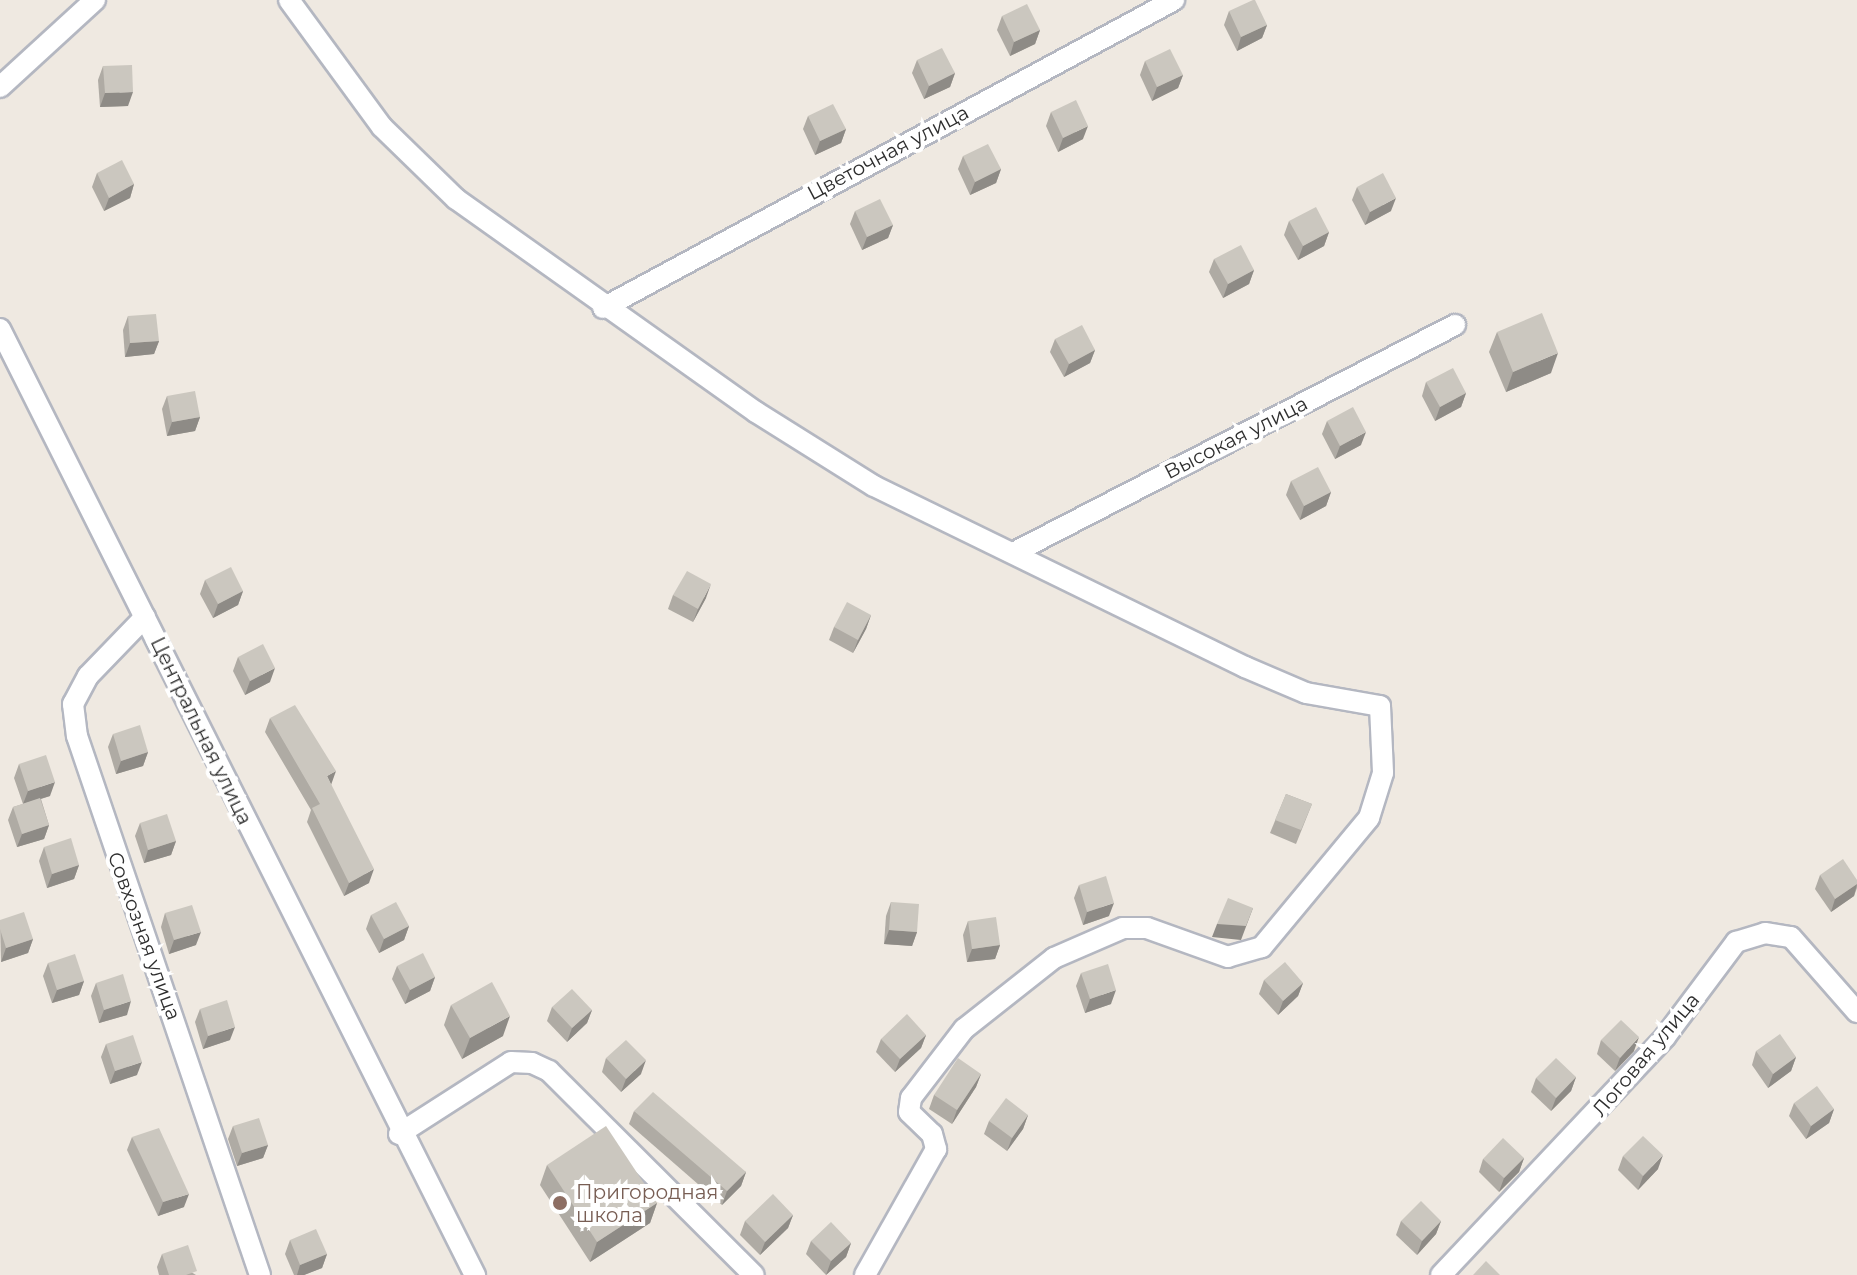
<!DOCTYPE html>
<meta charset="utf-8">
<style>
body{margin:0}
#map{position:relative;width:1857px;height:1275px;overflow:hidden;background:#efe9e1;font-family:Montserrat,sans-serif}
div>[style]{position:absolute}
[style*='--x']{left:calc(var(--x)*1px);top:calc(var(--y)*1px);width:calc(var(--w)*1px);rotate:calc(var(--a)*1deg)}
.roads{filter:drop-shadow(2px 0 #b4b7c1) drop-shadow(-2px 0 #b4b7c1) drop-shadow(0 2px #b4b7c1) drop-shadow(0 -2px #b4b7c1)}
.minor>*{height:20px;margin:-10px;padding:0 10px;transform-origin:10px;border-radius:10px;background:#fff}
.wall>*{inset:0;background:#afaba4}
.shaded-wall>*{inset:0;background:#8e8b86}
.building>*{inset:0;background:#cbc7bf}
.dots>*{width:22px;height:22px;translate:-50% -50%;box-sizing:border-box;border:4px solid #fff;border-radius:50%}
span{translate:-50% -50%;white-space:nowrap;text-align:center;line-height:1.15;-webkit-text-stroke:8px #fff;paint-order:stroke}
.street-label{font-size:20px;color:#2e2e2e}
.education-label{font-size:20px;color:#785e54}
.left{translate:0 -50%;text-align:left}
</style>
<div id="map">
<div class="roads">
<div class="minor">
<i style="--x:289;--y:0;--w:157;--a:53.8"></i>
<i style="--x:382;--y:127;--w:103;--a:44.2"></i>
<i style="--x:456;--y:199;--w:368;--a:35.4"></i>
<i style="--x:756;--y:412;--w:139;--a:32.1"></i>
<i style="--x:874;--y:486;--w:413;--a:26"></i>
<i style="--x:1245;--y:667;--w:66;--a:23.1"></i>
<i style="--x:1306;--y:693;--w:75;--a:10"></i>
<i style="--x:1380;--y:706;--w:67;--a:87.4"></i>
<i style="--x:1383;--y:773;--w:47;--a:107.3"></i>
<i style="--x:1369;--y:818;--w:168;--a:129.7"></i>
<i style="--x:1262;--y:947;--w:35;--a:164"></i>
<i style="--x:1228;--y:957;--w:86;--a:-160.3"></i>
<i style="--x:1147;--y:928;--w:24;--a:180"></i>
<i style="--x:1123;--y:928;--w:75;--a:156.5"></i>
<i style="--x:1054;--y:958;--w:115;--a:141.7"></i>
<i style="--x:964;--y:1029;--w:87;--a:127.5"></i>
<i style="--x:911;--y:1098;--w:14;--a:98"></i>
<i style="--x:909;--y:1112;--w:32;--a:44"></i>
<i style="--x:932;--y:1134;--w:16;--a:75"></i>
<i style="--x:936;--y:1149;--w:145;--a:119.4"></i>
<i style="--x:0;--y:87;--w:129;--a:-42.5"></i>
<i style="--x:603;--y:308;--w:649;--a:-28.34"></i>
<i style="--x:0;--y:329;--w:1059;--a:63.34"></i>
<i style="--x:1017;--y:551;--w:493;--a:-27.3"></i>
<i style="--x:145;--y:617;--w:82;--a:134"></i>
<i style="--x:88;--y:676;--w:32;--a:118"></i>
<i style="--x:73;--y:704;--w:32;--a:83"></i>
<i style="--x:77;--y:736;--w:569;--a:71.25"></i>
<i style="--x:399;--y:1134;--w:133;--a:-32.7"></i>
<i style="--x:511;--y:1062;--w:21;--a:3"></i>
<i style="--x:532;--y:1063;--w:19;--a:25"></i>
<i style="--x:549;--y:1071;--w:289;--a:44.9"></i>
<i style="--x:1441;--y:1275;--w:327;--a:-46.7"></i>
<i style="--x:1665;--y:1037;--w:119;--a:-53.2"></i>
<i style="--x:1736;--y:942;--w:30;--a:-17"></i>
<i style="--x:1765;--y:933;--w:26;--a:9"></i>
<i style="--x:1791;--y:937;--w:100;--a:48.7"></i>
</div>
</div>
<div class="wall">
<i style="clip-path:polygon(1229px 11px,1267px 25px,1262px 38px,1237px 51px,1224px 25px)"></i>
<i style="clip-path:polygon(1002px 16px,1040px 30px,1035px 44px,1010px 56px,997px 30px)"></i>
<i style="clip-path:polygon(917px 60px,955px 73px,950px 87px,924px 99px,912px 73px)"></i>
<i style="clip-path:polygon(1145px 61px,1183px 75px,1178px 88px,1152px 101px,1140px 75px)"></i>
<i style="clip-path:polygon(103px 66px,128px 106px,100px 107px,98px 80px)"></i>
<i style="clip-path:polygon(1051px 112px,1083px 139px,1058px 152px,1046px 126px)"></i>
<i style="clip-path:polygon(808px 116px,846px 129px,841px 143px,815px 155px,803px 129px)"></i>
<i style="clip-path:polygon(963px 156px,1001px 169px,996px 183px,970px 195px,958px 169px)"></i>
<i style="clip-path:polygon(97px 173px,134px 184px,130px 198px,104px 211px,92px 187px)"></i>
<i style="clip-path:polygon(1357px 187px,1391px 211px,1365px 225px,1352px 200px)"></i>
<i style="clip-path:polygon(855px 211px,893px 225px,888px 238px,862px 250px,850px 224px)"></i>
<i style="clip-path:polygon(1289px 221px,1329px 232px,1324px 246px,1298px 260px,1284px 235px)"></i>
<i style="clip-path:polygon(1214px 259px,1254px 270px,1249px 284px,1223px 298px,1209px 272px)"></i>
<i style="clip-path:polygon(128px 316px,159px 341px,154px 354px,125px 357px,123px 330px)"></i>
<i style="clip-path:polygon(1497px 332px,1551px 373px,1506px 392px,1489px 352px)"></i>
<i style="clip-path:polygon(1055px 339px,1095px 350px,1090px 363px,1064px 377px,1050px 352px)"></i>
<i style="clip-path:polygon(1426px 382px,1466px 393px,1461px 407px,1435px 421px,1422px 396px)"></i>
<i style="clip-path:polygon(167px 396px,200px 417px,195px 431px,167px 436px,162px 409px)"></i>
<i style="clip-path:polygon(1327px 421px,1361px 445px,1335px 459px,1322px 434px)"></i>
<i style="clip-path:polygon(1291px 481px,1331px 492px,1326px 506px,1300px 520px,1286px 495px)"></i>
<i style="clip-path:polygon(205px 580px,243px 591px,238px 605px,213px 618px,200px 594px)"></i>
<i style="clip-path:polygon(673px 595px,706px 598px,693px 622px,668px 609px)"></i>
<i style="clip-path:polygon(871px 615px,866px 629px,853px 653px,829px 640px,834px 627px)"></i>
<i style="clip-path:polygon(238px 657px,270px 682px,245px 695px,233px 671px)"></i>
<i style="clip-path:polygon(270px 718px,331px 785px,369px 883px,344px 896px,307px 822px,311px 810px,265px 732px)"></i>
<i style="clip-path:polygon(113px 734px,148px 752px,143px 766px,116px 774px,108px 747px)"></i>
<i style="clip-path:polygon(19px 764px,50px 796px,41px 799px,49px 825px,44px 839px,17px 847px,8px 820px,13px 807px,23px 804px,14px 778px)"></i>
<i style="clip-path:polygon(1286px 794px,1312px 804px,1296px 844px,1270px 833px)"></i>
<i style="clip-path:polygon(140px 823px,176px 841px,171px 855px,144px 863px,135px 836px)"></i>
<i style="clip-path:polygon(44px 847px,79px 865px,74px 879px,47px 888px,39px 861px)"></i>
<i style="clip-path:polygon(1820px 875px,1857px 880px,1857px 888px,1854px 896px,1831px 912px,1815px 889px)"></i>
<i style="clip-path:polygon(1079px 885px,1109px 916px,1083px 925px,1074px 898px)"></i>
<i style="clip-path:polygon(891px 902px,917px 932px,912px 946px,884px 944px,886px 916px)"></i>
<i style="clip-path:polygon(165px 913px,196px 945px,169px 954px,161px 927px)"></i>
<i style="clip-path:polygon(371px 915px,409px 926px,404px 940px,379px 953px,366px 929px)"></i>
<i style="clip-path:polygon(0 920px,33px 939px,28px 953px,1px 962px)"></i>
<i style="clip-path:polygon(968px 921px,1000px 945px,995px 959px,967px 962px,963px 935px)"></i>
<i style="clip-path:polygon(48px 963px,84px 981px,79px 995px,52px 1003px,43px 976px)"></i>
<i style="clip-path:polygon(397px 966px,435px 977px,430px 991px,405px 1004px,392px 979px)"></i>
<i style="clip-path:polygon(1081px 973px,1111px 1004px,1085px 1013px,1076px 986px)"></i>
<i style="clip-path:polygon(1264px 980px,1303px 983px,1298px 996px,1278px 1015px,1259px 994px)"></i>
<i style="clip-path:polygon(96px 983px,127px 1015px,99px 1023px,91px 996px)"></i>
<i style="clip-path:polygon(451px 1005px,503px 1036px,462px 1059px,444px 1025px)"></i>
<i style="clip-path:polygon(552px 1007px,592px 1010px,587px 1023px,567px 1042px,547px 1021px)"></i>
<i style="clip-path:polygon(200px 1009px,230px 1040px,203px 1049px,195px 1022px)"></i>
<i style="clip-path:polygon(926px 1035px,921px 1048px,895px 1072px,876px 1052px,881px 1039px)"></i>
<i style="clip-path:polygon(1601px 1040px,1634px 1051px,1615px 1071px,1597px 1054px)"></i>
<i style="clip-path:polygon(106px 1044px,137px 1075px,110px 1084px,101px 1057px)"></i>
<i style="clip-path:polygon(1756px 1051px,1796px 1057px,1791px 1071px,1768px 1088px,1752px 1065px)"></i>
<i style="clip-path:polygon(606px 1058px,641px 1074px,621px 1092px,602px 1072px)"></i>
<i style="clip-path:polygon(981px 1074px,976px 1087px,952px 1124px,929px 1109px,934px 1095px)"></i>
<i style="clip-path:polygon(1576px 1077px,1571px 1091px,1551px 1111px,1531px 1092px,1536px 1078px)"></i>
<i style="clip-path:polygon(1794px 1103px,1834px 1109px,1829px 1123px,1806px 1139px,1789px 1116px)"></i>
<i style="clip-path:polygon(634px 1111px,746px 1172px,741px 1186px,722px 1205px,629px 1124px)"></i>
<i style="clip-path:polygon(1028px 1115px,1023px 1129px,1007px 1151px,984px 1134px,989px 1121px)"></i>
<i style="clip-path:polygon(233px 1126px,268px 1145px,263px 1158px,237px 1166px,228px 1139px)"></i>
<i style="clip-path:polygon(132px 1137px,184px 1207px,158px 1216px,127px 1150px)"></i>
<i style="clip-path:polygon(1623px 1156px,1658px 1169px,1638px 1190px,1618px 1170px)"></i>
<i style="clip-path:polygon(1524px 1158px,1519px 1172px,1499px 1192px,1479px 1172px,1483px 1159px)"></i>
<i style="clip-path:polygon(547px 1165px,657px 1203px,650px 1223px,590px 1262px,540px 1185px)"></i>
<i style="clip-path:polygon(793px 1215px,788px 1228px,760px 1255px,740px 1235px,745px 1221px)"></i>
<i style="clip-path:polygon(1401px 1221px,1441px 1221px,1436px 1234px,1417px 1255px,1396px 1235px)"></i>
<i style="clip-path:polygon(290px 1240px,327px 1254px,322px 1268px,304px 1275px,294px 1275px,285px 1254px)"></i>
<i style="clip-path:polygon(811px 1241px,851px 1243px,846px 1257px,826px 1275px,806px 1254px)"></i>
<i style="clip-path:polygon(162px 1254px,196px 1275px,159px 1275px,157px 1267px)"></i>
</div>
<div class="shaded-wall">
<i style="clip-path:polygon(1267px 25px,1262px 38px,1237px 51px,1241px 37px)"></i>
<i style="clip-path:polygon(1040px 30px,1035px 44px,1010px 56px,1014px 42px)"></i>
<i style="clip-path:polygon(955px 73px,950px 87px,924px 99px,929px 86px)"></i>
<i style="clip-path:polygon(1183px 75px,1178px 88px,1152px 101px,1157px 87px)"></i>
<i style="clip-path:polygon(133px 92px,128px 106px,100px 107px,105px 93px)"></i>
<i style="clip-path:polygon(1088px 126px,1083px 139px,1058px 152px,1063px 138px)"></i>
<i style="clip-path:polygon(846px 129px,841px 143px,815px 155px,820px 141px)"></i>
<i style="clip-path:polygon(1001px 169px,996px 183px,970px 195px,975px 182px)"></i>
<i style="clip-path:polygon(134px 184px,130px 198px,104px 211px,109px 198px)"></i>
<i style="clip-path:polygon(1396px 198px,1391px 211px,1365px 225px,1370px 212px)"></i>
<i style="clip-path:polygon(893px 225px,888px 238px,862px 250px,867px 237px)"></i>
<i style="clip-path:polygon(1329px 232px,1324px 246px,1298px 260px,1303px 246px)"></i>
<i style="clip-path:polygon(1254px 270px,1249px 284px,1223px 298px,1228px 284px)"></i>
<i style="clip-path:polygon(159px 341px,154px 354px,125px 357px,130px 343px)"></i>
<i style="clip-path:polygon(1095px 350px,1090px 363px,1064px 377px,1069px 364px)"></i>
<i style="clip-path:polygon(1558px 353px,1551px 373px,1506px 392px,1513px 372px)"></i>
<i style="clip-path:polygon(1466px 393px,1461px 407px,1435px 421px,1440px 407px)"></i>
<i style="clip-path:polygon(200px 417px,195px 431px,167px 436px,172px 422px)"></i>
<i style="clip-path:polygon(1366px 432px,1361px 445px,1335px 459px,1340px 446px)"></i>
<i style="clip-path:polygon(1331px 492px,1326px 506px,1300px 520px,1304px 506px)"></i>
<i style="clip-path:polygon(711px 584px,706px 598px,693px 622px,698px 609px)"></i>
<i style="clip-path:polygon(243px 591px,238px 605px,213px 618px,218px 604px)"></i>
<i style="clip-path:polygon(871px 615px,866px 629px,853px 653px,858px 640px)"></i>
<i style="clip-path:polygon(275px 668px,270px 682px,245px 695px,250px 681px)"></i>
<i style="clip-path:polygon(148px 752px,143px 766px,116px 774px,121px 761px)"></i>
<i style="clip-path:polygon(336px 771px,331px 785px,327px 776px)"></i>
<i style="clip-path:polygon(55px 782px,50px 796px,23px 804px,28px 791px)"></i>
<i style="clip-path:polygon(49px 825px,44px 839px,17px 847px,22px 834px)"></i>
<i style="clip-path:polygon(176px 841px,171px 855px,144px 863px,148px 850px)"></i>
<i style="clip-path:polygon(79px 865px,74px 879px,47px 888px,52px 874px)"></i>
<i style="clip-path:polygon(374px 869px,369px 883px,344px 896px,349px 883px)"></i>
<i style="clip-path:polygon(1857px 884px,1854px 896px,1831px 912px,1835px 899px)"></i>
<i style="clip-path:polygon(1114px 903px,1109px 916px,1083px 925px,1087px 912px)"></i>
<i style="clip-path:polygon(1253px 908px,1241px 940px,1212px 937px,1217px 924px)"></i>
<i style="clip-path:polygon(409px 926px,404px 940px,379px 953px,384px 939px)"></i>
<i style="clip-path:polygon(889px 930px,917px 932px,912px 946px,884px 944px)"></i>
<i style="clip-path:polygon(201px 932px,196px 945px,169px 954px,174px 940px)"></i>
<i style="clip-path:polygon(33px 939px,28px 953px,1px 962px,6px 948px)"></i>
<i style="clip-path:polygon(1000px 945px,995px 959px,967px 962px,972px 949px)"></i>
<i style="clip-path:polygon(435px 977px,430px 991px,405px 1004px,410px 990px)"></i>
<i style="clip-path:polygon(84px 981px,79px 995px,52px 1003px,57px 990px)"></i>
<i style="clip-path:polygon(1303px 983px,1298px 996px,1278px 1015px,1283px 1001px)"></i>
<i style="clip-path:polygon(1116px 990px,1111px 1004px,1085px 1013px,1090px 999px)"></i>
<i style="clip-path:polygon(131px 1001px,127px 1015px,99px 1023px,104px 1010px)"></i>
<i style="clip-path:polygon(592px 1010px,587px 1023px,567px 1042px,572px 1028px)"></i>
<i style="clip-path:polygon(510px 1016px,503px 1036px,462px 1059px,470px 1038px)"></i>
<i style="clip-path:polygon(235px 1027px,230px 1040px,203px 1049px,208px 1036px)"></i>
<i style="clip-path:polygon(926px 1035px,921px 1048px,895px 1072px,900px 1059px)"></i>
<i style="clip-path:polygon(1639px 1037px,1634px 1051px,1615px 1071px,1620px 1058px)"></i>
<i style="clip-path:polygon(1796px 1057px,1791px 1071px,1768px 1088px,1773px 1074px)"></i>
<i style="clip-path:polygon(646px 1060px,641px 1074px,621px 1092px,626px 1079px)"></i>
<i style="clip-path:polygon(142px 1062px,137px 1075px,110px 1084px,115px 1071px)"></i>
<i style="clip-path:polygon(981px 1074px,976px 1087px,952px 1124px,957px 1110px)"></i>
<i style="clip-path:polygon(1576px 1077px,1571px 1091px,1551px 1111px,1556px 1098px)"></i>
<i style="clip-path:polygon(1834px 1109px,1829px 1123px,1806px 1139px,1811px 1126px)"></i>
<i style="clip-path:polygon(1028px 1115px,1023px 1129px,1007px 1151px,1012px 1138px)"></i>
<i style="clip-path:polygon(268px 1145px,263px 1158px,237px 1166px,242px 1153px)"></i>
<i style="clip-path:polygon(1663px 1155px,1658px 1169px,1638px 1190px,1643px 1176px)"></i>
<i style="clip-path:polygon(1524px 1158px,1519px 1172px,1499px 1192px,1504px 1178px)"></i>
<i style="clip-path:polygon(746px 1172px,741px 1186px,722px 1205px,727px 1191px)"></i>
<i style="clip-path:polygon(189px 1194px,184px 1207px,158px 1216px,163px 1202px)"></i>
<i style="clip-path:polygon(657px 1203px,650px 1223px,590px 1262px,597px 1242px)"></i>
<i style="clip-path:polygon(793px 1215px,788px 1228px,760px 1255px,765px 1242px)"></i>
<i style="clip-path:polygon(1441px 1221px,1436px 1234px,1417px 1255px,1422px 1241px)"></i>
<i style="clip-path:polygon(851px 1243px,846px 1257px,826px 1275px,831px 1261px)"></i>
<i style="clip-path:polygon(327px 1254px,322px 1268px,304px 1275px,297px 1275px,300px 1265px)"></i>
</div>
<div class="building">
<i style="clip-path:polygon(1253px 0,1255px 0,1267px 25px,1241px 37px,1229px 11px)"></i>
<i style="clip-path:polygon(1027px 4px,1040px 30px,1014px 42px,1002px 16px)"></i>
<i style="clip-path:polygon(942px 48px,955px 73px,929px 86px,917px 60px)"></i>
<i style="clip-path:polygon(1170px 49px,1183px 75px,1157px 87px,1145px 61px)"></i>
<i style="clip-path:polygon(132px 65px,133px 92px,105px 93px,103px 66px)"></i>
<i style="clip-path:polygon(1076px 100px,1088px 126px,1063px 138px,1051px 112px)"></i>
<i style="clip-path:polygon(833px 104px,846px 129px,820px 141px,808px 116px)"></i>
<i style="clip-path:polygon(988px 144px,1001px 169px,975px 182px,963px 156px)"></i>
<i style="clip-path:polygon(122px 160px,134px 184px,109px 198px,97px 173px)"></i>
<i style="clip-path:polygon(1383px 173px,1396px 198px,1370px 212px,1357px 187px)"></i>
<i style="clip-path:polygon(880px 199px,893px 225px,867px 237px,855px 211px)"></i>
<i style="clip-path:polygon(1316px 207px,1329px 232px,1303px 246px,1289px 221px)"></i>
<i style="clip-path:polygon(1241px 245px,1254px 270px,1228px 284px,1214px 259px)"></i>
<i style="clip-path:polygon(1542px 313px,1558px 353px,1513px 372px,1497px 332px)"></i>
<i style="clip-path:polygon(156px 314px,159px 341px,130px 343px,128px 316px)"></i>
<i style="clip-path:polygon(1082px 325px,1095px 350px,1069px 364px,1055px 339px)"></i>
<i style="clip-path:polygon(1453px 368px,1466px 393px,1440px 407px,1426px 382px)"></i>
<i style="clip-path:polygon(195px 391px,200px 417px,172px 422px,167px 396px)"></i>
<i style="clip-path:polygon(1353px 407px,1366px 432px,1340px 446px,1327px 421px)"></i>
<i style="clip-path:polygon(1318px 467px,1331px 492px,1304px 506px,1291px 481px)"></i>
<i style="clip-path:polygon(231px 567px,243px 591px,218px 604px,205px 580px)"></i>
<i style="clip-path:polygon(687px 571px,711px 584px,698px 609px,673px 595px)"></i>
<i style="clip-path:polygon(847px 602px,871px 615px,858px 640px,834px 627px)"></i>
<i style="clip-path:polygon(263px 644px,275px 668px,250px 681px,238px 657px)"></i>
<i style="clip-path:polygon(295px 705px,336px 771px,327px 776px,374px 869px,349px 883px,312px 808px,320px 804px,270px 718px)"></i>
<i style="clip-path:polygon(140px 725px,148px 752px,121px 761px,113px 734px)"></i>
<i style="clip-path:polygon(46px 755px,55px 782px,28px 791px,19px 764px)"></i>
<i style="clip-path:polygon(1286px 794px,1312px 804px,1301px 830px,1275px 820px)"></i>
<i style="clip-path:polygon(40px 798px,49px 825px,22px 834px,13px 807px)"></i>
<i style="clip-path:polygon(167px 814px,176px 841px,148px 850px,140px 823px)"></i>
<i style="clip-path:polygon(71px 838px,79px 865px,52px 874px,44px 847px)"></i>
<i style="clip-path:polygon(1843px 859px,1857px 880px,1857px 884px,1835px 899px,1820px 875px)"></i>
<i style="clip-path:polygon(1106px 876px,1114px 903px,1087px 912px,1079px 885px)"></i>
<i style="clip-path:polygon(1228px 898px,1253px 908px,1246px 926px,1217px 924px)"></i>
<i style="clip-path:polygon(396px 902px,409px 926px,384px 939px,371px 915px)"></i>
<i style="clip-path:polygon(891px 902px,919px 904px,917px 932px,889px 930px)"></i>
<i style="clip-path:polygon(192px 905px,201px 932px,174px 940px,165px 913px)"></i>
<i style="clip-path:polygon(24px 912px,33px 939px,6px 948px,0 929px,0 920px)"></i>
<i style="clip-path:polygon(996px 917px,1000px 945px,972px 949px,968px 921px)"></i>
<i style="clip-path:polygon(423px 953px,435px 977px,410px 990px,397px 966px)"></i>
<i style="clip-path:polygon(75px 954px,84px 981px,57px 990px,48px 963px)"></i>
<i style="clip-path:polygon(1285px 962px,1303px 983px,1283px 1001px,1264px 980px)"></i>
<i style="clip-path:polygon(1108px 964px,1116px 990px,1090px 999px,1081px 973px)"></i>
<i style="clip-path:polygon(123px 974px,131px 1001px,104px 1010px,96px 983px)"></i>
<i style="clip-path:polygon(492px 982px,510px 1016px,470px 1038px,451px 1005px)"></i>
<i style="clip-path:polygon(572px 989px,592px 1010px,572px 1028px,552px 1007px)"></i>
<i style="clip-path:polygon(227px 1000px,235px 1027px,208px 1036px,200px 1009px)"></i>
<i style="clip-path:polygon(907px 1014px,926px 1035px,900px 1059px,881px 1039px)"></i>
<i style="clip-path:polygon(1621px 1020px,1639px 1037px,1620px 1058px,1601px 1040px)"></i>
<i style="clip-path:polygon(1780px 1034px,1796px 1057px,1773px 1074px,1756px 1051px)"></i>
<i style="clip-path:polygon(133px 1035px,142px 1062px,115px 1071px,106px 1044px)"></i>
<i style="clip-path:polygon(626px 1040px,646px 1060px,626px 1079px,606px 1058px)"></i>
<i style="clip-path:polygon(958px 1058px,981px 1074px,957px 1110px,934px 1095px)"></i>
<i style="clip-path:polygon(1556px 1058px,1576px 1077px,1556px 1098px,1536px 1078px)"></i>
<i style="clip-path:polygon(1817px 1086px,1834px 1109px,1811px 1126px,1794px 1103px)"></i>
<i style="clip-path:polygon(653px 1092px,746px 1172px,727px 1191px,634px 1111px)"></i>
<i style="clip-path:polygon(1006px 1098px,1028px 1115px,1012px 1138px,989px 1121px)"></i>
<i style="clip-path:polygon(259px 1118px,268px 1145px,242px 1153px,233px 1126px)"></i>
<i style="clip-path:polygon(606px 1126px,657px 1203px,597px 1242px,547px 1165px)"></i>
<i style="clip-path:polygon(159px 1128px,189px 1194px,163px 1202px,132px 1137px)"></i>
<i style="clip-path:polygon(1643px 1136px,1663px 1155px,1643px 1176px,1623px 1156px)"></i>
<i style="clip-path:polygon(1503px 1138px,1524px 1158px,1504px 1178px,1483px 1159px)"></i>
<i style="clip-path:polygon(773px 1194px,793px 1215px,765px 1242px,745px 1221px)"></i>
<i style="clip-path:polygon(1421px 1201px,1441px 1221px,1422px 1241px,1401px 1221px)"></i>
<i style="clip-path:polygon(831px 1222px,851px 1243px,831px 1261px,811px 1241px)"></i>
<i style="clip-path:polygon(316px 1229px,327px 1254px,300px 1265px,290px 1240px)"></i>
<i style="clip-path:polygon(188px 1245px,197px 1271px,186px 1275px,169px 1275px,162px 1254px)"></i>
<i style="clip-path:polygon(1486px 1261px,1500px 1275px,1473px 1275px)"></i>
</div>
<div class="dots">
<i style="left:560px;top:1203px;background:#8d6e63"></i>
</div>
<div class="street-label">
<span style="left:888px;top:153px;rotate:-28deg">Цветочная улица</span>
<span style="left:1236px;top:438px;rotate:-27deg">Высокая улица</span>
<span style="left:201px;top:731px;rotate:64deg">Центральная улица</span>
<span style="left:144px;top:936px;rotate:70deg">Совхозная улица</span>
<span style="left:1646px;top:1055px;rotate:-50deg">Логовая улица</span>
</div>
<div class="education-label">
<span class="left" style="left:576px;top:1204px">Пригородная<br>школа</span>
</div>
</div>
